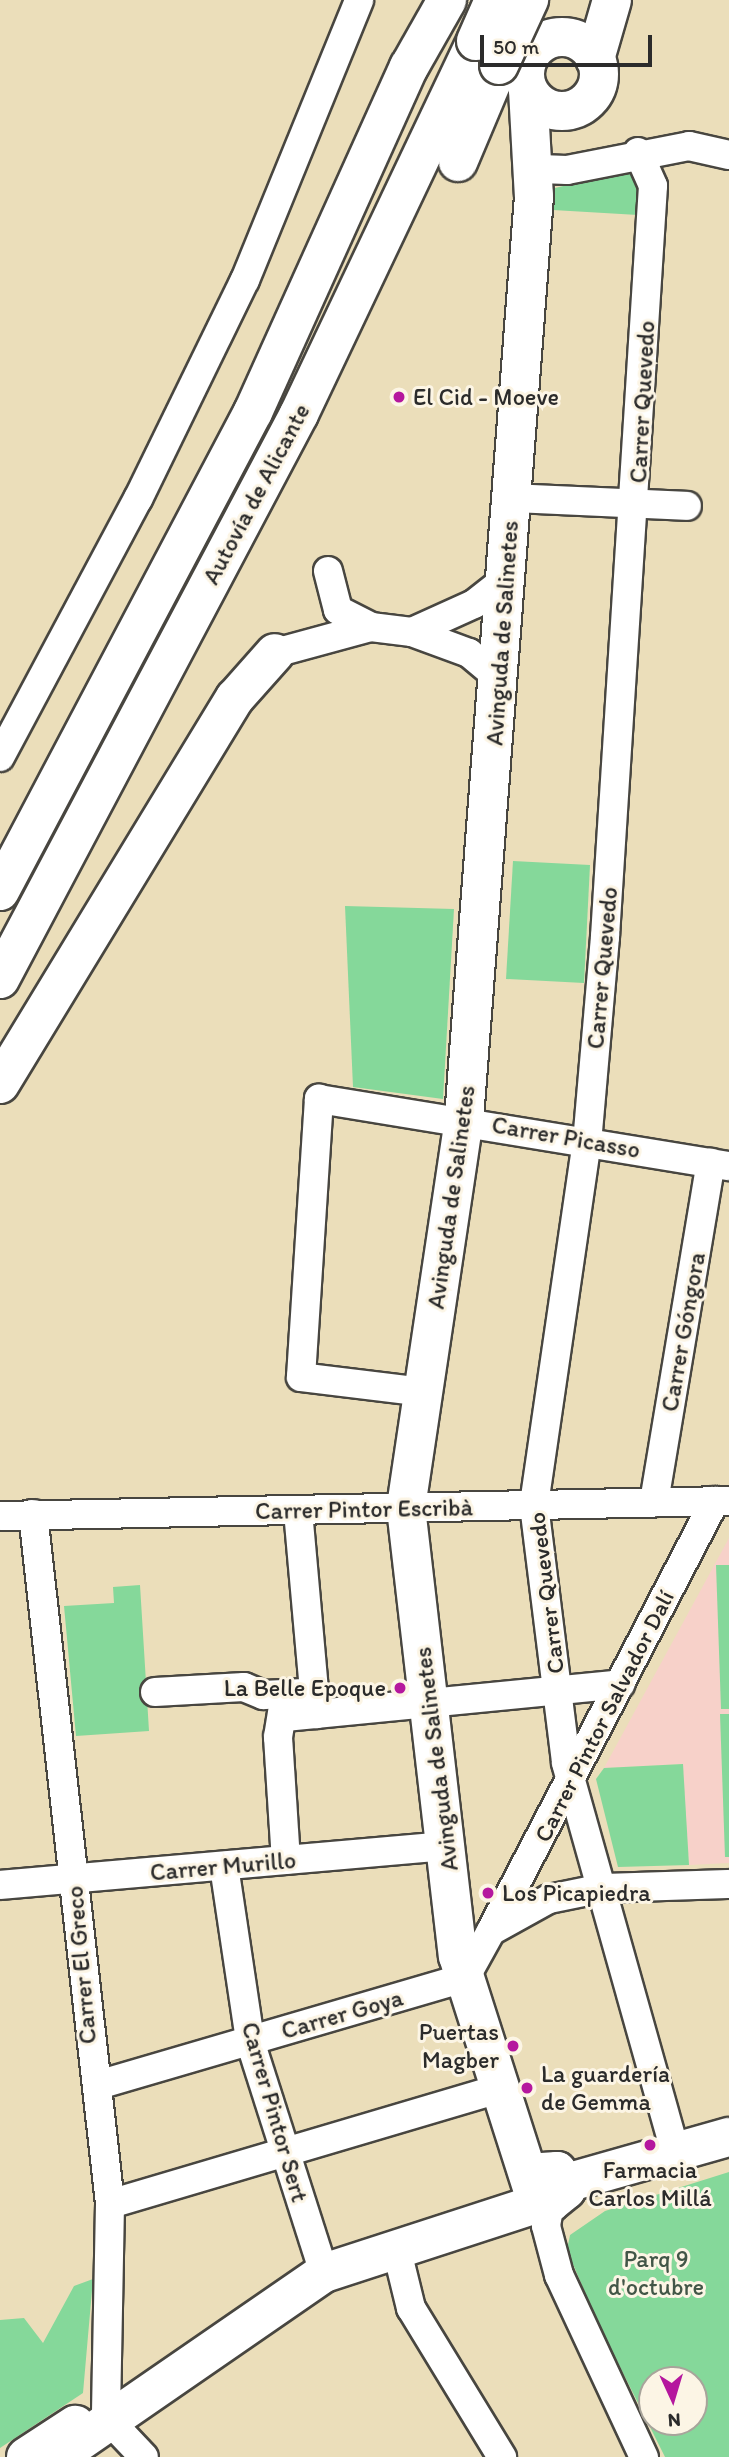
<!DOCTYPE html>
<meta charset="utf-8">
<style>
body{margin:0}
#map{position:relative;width:729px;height:2457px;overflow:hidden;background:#ebdeba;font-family:Itim,sans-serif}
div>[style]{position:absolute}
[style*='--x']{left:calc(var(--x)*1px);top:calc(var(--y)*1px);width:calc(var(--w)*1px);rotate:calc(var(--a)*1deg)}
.built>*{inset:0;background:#f7d1c9}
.green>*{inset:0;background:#85d89a}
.roads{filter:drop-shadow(2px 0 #484640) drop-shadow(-2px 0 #484640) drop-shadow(0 2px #484640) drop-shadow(0 -2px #484640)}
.street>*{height:28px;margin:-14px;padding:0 14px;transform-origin:14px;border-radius:14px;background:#fff}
.secondary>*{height:38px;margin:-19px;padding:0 19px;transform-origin:19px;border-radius:19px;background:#fff}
.secondary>.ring{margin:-19px;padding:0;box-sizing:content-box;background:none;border:38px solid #fff;border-radius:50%}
.highway>*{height:38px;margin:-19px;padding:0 19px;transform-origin:19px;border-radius:19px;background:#fff}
.bridges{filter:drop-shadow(2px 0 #484640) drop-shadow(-2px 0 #484640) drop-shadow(0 2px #484640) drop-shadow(0 -2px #484640)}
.highway-bridge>*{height:38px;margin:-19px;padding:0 19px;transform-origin:19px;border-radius:19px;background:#fff}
.dots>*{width:19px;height:19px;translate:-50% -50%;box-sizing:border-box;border:4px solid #fcf5e5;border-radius:50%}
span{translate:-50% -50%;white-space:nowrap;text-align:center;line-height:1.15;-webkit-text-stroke:6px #fcf5e5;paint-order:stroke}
.poi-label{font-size:24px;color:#2b2b2b}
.left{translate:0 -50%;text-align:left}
.right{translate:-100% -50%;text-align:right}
.street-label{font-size:24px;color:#2b2b2b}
.park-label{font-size:24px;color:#425647}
.north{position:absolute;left:638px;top:2366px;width:70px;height:70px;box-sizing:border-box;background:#fcf5e5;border:2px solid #a8a49b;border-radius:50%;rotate:176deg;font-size:19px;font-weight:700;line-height:28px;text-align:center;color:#2b2b2b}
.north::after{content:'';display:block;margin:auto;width:24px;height:32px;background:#b5179e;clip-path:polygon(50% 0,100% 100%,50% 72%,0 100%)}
.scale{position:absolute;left:480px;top:35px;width:172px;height:32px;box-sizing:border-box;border:4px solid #2b2b2b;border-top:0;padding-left:9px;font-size:21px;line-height:24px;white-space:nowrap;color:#2b2b2b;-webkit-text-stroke:5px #fcf5e5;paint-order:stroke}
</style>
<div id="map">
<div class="built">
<i style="clip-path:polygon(729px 1538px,729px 1863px,689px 1865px,682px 1764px,604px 1768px)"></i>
</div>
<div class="green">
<i style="clip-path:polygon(629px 170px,641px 179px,638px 215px,553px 210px,555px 188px)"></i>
<i style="clip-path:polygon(513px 861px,590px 865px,584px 983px,506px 979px)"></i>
<i style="clip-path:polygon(345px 906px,454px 909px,443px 1099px,353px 1087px)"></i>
<i style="clip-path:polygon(716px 1565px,729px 1565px,729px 1709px,721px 1709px)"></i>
<i style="clip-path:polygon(140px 1585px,149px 1731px,76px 1736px,64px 1606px,114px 1603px,113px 1587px)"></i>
<i style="clip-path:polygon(720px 1714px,729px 1714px,729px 1857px,725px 1857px)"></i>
<i style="clip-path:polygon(683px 1764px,689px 1865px,618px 1867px,596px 1779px,604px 1768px)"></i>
<i style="clip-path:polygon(evenodd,729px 2172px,729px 2457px,665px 2457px,598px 2323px,567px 2250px,570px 2235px,605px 2211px,729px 2172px,652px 2380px,694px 2380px,694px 2422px,652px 2422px,652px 2380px)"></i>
<i style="clip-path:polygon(93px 2279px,83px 2393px,0 2448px,0 2320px,24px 2318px,43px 2343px,74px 2286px)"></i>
</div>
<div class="roads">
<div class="street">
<i style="--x:638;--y:152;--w:37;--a:66"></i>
<i style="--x:653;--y:186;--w:753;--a:93.66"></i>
<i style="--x:605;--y:937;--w:205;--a:95"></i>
<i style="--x:587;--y:1141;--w:368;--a:98.3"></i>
<i style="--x:534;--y:1505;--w:260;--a:82.9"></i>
<i style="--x:566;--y:1763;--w:404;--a:74.3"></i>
<i style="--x:540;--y:169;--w:27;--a:2"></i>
<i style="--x:567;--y:170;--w:124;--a:-11.1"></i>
<i style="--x:689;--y:146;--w:41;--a:12.7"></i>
<i style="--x:512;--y:498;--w:175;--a:2.6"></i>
<i style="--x:328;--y:571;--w:40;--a:75.6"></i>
<i style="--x:338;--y:610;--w:37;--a:27"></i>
<i style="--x:412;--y:632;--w:68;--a:-24.3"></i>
<i style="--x:474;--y:604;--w:42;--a:-38.2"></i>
<i style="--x:275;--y:653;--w:99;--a:-15.2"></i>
<i style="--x:371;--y:627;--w:41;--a:7"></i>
<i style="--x:412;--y:632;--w:61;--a:20.2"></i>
<i style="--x:469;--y:653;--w:39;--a:40"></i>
<i style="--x:0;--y:757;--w:293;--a:-61.9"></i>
<i style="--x:138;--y:499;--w:244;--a:-64"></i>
<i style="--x:245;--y:280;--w:302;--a:-67.8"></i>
<i style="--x:423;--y:1392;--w:123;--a:-173"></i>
<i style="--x:301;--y:1377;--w:279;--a:-86.3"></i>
<i style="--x:319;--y:1099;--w:415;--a:9.3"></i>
<i style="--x:654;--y:1502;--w:344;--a:-80.5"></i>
<i style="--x:298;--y:1511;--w:204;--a:84.9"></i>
<i style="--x:33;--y:1514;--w:694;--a:83.63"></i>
<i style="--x:110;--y:2204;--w:213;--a:91.1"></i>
<i style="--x:106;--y:2417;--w:55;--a:46.5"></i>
<i style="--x:0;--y:1516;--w:729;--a:-1.18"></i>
<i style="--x:155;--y:1692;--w:89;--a:-3.2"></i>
<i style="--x:244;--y:1687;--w:21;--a:23"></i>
<i style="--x:263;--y:1695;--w:41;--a:-2.8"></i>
<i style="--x:285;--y:1694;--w:44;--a:99.2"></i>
<i style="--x:278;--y:1737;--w:123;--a:86.3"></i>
<i style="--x:286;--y:1717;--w:336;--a:-5.6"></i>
<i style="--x:224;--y:1866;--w:177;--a:81.5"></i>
<i style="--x:250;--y:2041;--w:244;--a:72.3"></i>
<i style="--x:0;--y:1885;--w:448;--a:-5"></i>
<i style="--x:491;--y:1931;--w:485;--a:-62.5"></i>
<i style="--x:98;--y:2085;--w:382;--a:-16.3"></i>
<i style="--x:465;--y:1978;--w:54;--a:-61"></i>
<i style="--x:491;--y:1931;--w:66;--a:-28.9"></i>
<i style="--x:549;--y:1899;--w:55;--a:-11.5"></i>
<i style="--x:603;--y:1888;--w:126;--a:-1.8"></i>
<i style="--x:550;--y:2203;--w:23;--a:100"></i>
<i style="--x:546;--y:2226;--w:51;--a:75.1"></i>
<i style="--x:559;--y:2275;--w:201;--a:65"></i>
<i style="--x:110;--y:2204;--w:405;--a:-16.5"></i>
<i style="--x:397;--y:2251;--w:59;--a:76.2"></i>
<i style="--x:411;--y:2308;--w:175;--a:58.6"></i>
</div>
<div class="secondary">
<i class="ring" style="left:525px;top:37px;width:36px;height:36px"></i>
<i style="--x:595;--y:59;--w:61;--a:-73.9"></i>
<i style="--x:528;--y:90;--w:106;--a:86.8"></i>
<i style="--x:534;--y:196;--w:926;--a:94.34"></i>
<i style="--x:464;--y:1119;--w:393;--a:98.5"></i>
<i style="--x:406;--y:1508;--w:451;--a:83.4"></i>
<i style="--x:458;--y:1956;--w:247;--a:72.3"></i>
<i style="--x:533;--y:2191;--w:21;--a:35"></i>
<i style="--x:550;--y:2203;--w:21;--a:-39"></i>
<i style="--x:566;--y:2190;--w:21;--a:-115"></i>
<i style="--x:557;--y:2171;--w:15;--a:176"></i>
<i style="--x:542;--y:2172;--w:14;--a:129"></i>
<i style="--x:566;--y:2183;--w:169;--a:-15.8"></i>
<i style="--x:26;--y:2457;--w:59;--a:-33.1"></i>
<i style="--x:57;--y:2457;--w:324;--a:-34.6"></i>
<i style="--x:324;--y:2273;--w:230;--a:-18"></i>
</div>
<div class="highway">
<i style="--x:458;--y:162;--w:105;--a:-67.1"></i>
<i style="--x:0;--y:891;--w:542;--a:-62.16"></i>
<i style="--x:253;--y:412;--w:379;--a:-65.7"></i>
<i style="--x:409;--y:67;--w:77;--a:-60.4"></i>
<i style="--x:0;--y:979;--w:639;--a:-62.11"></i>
<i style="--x:299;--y:414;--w:413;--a:-64.6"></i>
<i style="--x:0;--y:1084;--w:452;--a:-58.7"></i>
<i style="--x:235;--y:698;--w:60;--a:-48.4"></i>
</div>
</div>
<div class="bridges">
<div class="highway-bridge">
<i style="--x:476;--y:41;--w:45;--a:-66.3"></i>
<i style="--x:499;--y:65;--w:72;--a:-65.2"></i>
</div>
</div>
<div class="dots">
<i style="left:399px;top:397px;background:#b5179e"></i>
<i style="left:400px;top:1688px;background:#b5179e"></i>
<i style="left:488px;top:1893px;background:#b5179e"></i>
<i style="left:513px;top:2046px;background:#b5179e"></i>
<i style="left:527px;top:2088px;background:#b5179e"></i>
<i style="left:650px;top:2145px;background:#b5179e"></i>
</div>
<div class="poi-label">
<span class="left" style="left:413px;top:397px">El Cid - Moeve</span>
<span class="right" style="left:386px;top:1688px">La Belle Epoque</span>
<span class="left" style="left:502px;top:1893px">Los Picapiedra</span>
<span class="right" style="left:499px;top:2046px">Puertas<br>Magber</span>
<span class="left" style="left:541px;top:2088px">La guardería<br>de Gemma</span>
<span style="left:650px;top:2184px">Farmacia<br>Carlos Millá</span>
</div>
<div class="street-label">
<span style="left:642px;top:402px;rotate:-87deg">Carrer Quevedo</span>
<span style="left:256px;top:494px;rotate:-62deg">Autovía de Alicante</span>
<span style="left:502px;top:633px;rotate:-86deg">Avinguda de Salinetes</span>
<span style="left:602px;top:968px;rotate:-85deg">Carrer Quevedo</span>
<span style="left:566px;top:1137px;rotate:10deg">Carrer Picasso</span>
<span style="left:451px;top:1197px;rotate:-82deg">Avinguda de Salinetes</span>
<span style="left:683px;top:1332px;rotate:-80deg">Carrer Góngora</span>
<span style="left:364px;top:1509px;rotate:-1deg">Carrer Pintor Escribà</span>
<span style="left:546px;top:1593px;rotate:-97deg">Carrer Quevedo</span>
<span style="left:604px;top:1716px;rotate:-63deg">Carrer Pintor Salvador Dalí</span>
<span style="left:436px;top:1759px;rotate:-97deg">Avinguda de Salinetes</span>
<span style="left:223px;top:1866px;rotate:-5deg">Carrer Murillo</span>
<span style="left:81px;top:1965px;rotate:-95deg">Carrer El Greco</span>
<span style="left:342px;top:2014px;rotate:-16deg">Carrer Goya</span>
<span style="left:275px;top:2112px;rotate:74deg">Carrer Pintor Sert</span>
</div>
<div class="park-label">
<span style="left:656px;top:2273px">Parq 9<br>d'octubre</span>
</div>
<div class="north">N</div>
<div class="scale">50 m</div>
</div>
